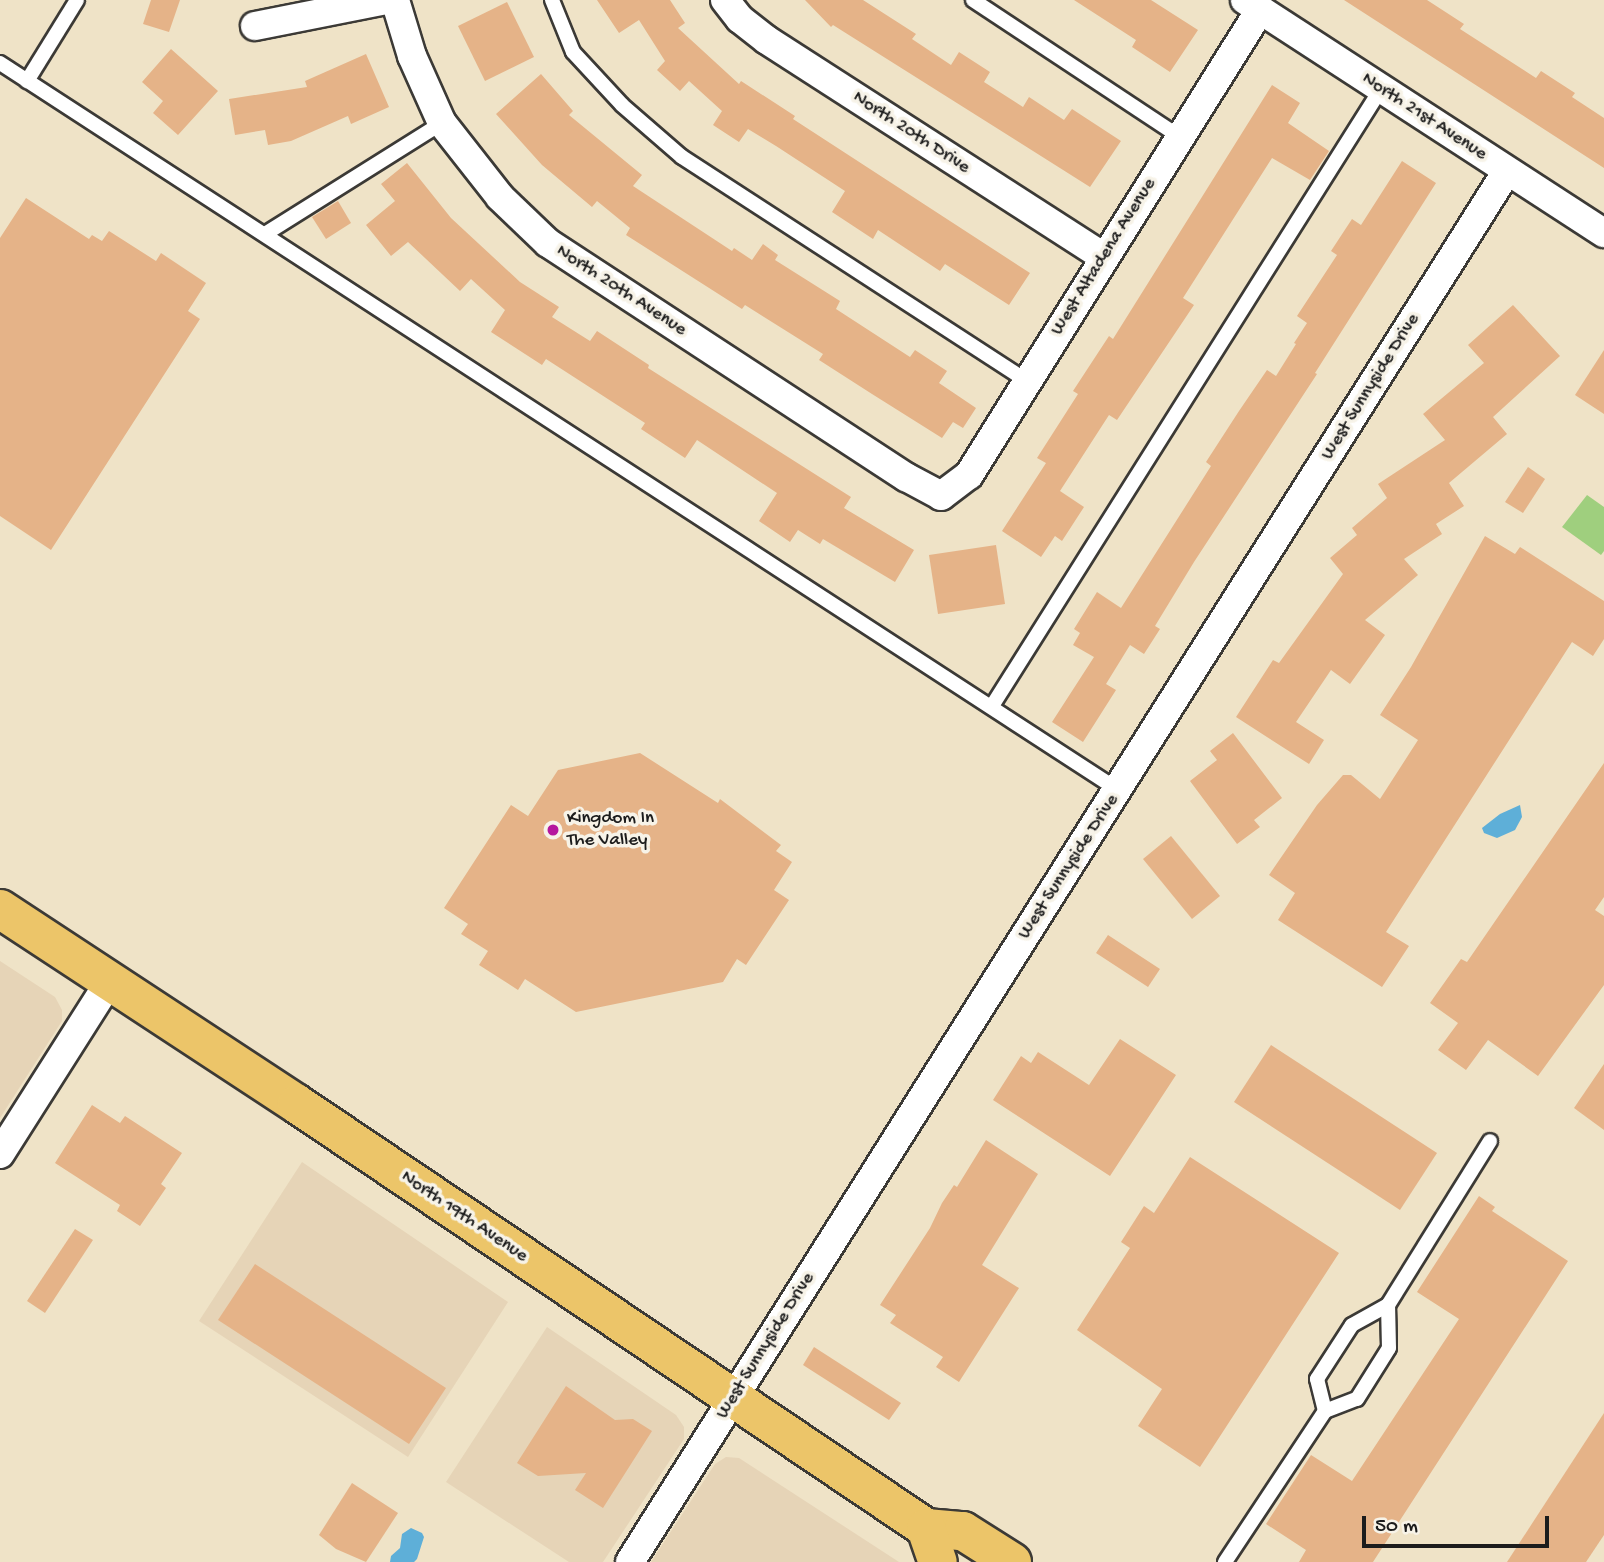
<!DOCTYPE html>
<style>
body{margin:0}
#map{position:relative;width:1604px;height:1562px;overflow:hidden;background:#efe3c7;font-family:"Gochi Hand",sans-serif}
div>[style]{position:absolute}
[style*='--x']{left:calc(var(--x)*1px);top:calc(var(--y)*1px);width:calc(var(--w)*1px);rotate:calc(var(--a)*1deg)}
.built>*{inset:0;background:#e6d4b7}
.green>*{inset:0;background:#9fcf7e}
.water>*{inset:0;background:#5eafd8}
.building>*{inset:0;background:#e5b388}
.roads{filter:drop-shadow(2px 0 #3c3a36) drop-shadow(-2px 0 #3c3a36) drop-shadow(0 2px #3c3a36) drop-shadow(0 -2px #3c3a36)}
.service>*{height:14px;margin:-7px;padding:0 7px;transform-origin:7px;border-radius:7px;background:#fff}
.minor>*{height:28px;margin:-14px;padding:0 14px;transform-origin:14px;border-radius:14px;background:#fff}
.primary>*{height:38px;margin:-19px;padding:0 19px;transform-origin:19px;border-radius:19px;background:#ecc569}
.dots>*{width:19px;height:19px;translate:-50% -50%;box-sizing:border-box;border:4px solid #f7f3e8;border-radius:50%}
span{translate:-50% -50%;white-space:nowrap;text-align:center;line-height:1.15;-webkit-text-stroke:7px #f7f3e8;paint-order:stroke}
.street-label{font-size:19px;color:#1c1c1c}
.poi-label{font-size:19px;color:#1c1c1c}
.left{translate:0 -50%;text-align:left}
.scale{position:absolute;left:1362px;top:1516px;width:187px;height:32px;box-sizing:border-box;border:4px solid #1c1c1c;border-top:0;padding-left:9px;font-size:21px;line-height:24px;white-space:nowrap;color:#1c1c1c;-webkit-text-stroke:5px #f7f3e8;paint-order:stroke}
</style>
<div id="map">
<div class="built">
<i style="clip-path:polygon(0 961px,55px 997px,62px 1010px,62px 1021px,0 1118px)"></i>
<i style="clip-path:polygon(302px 1162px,508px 1302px,408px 1457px,199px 1321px)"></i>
<i style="clip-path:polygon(547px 1327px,676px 1415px,684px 1427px,684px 1439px,603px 1562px,569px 1562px,446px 1482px)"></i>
<i style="clip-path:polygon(726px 1457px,739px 1458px,899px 1562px,651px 1562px,715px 1464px)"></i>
</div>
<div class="green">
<i style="clip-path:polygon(1587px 495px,1604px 507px,1604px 551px,1601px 555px,1562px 527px)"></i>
</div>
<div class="water">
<i style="clip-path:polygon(1520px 805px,1522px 817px,1515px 830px,1497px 838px,1484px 833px,1482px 828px,1500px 814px)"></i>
<i style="clip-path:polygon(411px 1528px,422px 1533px,424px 1537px,417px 1559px,414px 1562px,390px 1562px,391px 1556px,400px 1548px,402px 1534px)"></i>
</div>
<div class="building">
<i style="clip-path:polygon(151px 0,180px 0,169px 32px,143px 24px)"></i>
<i style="clip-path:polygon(597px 0,670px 0,685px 23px,678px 28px,739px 84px,741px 81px,795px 116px,793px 119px,1030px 273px,1009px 305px,945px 264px,940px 271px,878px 230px,873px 239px,832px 212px,845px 191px,776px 146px,748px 129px,739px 142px,713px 125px,722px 111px,689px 81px,680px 91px,657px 70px,665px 61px,639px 20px,619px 33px)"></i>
<i style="clip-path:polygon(805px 0,863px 0,916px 34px,912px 39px,951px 65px,959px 52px,990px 72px,984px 82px,1023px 107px,1029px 97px,1064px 120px,1072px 109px,1121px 141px,1090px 187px,833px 25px,831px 27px)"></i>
<i style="clip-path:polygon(1074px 0,1151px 0,1198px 30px,1170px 72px,1132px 47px,1136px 40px)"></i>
<i style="clip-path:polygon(1344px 0,1427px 0,1464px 24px,1460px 29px,1536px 78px,1541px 71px,1575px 93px,1572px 97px,1604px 118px,1604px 168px)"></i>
<i style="clip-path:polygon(507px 2px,534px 57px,485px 81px,458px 26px)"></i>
<i style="clip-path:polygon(171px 49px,218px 91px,178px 135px,153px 113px,163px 101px,142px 82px)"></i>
<i style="clip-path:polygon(366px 54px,389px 107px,351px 124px,348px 116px,291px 141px,268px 145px,265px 130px,235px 135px,229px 99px,307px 87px,305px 81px)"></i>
<i style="clip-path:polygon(541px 74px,573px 111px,569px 115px,642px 175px,633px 186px,732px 251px,734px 248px,752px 260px,763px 244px,778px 255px,775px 260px,840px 301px,836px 309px,910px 357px,915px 350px,947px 371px,939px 383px,976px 408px,963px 428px,953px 422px,942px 438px,872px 394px,819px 360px,823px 354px,745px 305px,742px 309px,626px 235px,630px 228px,597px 201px,592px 207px,542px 165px,496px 114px)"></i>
<i style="clip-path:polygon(1272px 85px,1300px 103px,1288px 123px,1329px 151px,1310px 180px,1272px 158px,1183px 298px,1194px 305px,1117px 420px,1109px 415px,1060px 491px,1084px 507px,1062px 541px,1055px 536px,1041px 557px,1002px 531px,1046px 463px,1037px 458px,1078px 394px,1073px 391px,1109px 336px,1113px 339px)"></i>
<i style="clip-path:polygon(1402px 161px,1436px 183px,1315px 373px,1317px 374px,1194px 562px,1155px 626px,1160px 629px,1144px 654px,1130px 645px,1106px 684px,1116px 690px,1083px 742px,1052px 722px,1094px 657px,1073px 645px,1080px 633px,1074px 629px,1097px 592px,1121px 608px,1211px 466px,1206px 462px,1239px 411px,1267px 370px,1276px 376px,1296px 344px,1294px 343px,1307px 323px,1297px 316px,1337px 255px,1331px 251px,1352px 219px,1361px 225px)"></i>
<i style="clip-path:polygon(407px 163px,451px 218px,520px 282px,559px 307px,552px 317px,590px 341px,597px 331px,649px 365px,648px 368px,851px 497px,844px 508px,914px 550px,895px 582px,823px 539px,820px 544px,798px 530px,790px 542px,759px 521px,777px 493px,697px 440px,685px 458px,641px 429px,645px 423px,546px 359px,542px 365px,491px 332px,505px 310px,471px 279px,460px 291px,408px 242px,391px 256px,366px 225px,395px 201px,381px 184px)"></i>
<i style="clip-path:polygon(26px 198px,89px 239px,92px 235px,102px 241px,109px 231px,156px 261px,161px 253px,206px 283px,188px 311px,200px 319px,51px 550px,0 516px,0 238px)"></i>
<i style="clip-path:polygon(338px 201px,351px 223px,326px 239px,312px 217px)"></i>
<i style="clip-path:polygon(1513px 305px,1560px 356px,1493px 417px,1507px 434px,1449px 483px,1464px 506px,1436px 524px,1442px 534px,1404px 559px,1418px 575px,1365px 620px,1385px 635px,1350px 684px,1331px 670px,1296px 722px,1324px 740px,1309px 764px,1236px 717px,1273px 660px,1279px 663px,1343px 574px,1330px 558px,1357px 535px,1352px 528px,1387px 498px,1378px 484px,1445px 440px,1423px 414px,1484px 363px,1468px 345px)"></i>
<i style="clip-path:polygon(1604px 350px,1604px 414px,1575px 395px)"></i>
<i style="clip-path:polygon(1528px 467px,1545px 479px,1523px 513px,1505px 502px)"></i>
<i style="clip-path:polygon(1485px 536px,1515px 554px,1520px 547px,1604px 601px,1604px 639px,1593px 656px,1572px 642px,1386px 932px,1409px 946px,1382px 987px,1278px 920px,1295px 893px,1269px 875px,1317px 805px,1343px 775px,1351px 775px,1380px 799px,1418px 740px,1380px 715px,1411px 667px)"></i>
<i style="clip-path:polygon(996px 545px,1005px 604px,938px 614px,929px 555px)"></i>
<i style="clip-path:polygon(1233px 733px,1282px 798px,1254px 820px,1260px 827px,1237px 844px,1190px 781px,1217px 760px,1210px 751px)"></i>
<i style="clip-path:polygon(640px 753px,718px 803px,720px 799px,781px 845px,776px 851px,792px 862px,774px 890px,789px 900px,746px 965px,737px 959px,723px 982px,576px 1012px,525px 979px,518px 990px,479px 965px,488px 951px,461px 934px,468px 924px,444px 908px,511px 805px,528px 816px,558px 770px)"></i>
<i style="clip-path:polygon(1604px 763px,1604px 897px,1595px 910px,1604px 916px,1604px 985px,1538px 1076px,1488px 1040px,1466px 1070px,1438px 1050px,1458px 1023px,1430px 1003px,1461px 959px,1467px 962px)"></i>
<i style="clip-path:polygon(1171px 836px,1220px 896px,1192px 919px,1143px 859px)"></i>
<i style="clip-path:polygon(1108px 935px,1160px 969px,1148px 987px,1096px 953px)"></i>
<i style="clip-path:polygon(1120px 1039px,1176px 1075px,1110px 1176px,993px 1100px,1021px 1056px,1031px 1063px,1038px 1052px,1089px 1085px)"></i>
<i style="clip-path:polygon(1271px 1045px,1437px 1153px,1400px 1210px,1234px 1102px)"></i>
<i style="clip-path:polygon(1604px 1064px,1604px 1130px,1574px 1108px)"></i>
<i style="clip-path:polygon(92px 1105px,120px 1123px,125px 1116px,182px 1153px,161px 1184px,166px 1188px,140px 1226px,117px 1211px,120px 1205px,55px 1163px)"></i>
<i style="clip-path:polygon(986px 1140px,1038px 1174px,982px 1265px,1019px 1288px,959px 1382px,936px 1367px,943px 1357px,890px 1323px,896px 1315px,880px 1305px,930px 1228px,942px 1203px,954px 1185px,957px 1187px)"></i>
<i style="clip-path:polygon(1190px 1157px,1339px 1253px,1200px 1467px,1138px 1426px,1162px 1389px,1077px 1330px,1130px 1248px,1121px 1242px,1144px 1206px,1154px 1213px)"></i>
<i style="clip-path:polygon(1479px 1196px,1495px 1207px,1492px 1211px,1568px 1261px,1373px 1562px,1299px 1562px,1306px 1550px,1266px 1524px,1311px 1455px,1352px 1481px,1459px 1319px,1417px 1292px)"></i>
<i style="clip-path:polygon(75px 1229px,93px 1240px,45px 1313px,27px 1301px)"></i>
<i style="clip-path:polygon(255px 1264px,446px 1388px,409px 1444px,218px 1320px)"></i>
<i style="clip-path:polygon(814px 1347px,901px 1403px,889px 1420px,803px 1365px)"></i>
<i style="clip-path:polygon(566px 1386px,615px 1420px,633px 1419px,652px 1431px,603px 1508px,575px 1490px,586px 1473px,538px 1476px,517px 1463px)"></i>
<i style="clip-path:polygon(1604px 1413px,1604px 1535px,1586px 1562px,1507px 1562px)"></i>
<i style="clip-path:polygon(352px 1483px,398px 1513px,366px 1562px,336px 1549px,319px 1535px)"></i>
</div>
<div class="roads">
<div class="service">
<i style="--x:552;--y:0;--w:56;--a:68"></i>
<i style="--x:573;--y:52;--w:72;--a:47.2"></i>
<i style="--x:622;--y:105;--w:79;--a:40.9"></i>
<i style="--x:682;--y:157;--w:411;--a:33"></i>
<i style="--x:973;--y:0;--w:248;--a:33.5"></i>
<i style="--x:0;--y:63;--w:1334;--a:33.03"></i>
<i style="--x:27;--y:81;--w:95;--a:-58.3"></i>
<i style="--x:265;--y:234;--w:209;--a:-32.1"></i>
<i style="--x:992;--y:706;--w:729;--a:-57.77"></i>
<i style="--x:1325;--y:1411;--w:33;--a:-104"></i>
<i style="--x:1317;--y:1379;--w:64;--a:-57.1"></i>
<i style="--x:1352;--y:1325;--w:41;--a:-29.1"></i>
<i style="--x:1388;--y:1305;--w:193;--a:-58.1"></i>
<i style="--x:1225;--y:1562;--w:181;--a:-56.5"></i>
<i style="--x:1325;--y:1411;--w:34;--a:-21"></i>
<i style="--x:1357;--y:1399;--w:60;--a:-57.9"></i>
<i style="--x:1389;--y:1348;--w:43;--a:-91.3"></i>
</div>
<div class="minor">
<i style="--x:395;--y:0;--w:59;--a:73.1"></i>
<i style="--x:412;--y:56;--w:73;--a:65.9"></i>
<i style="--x:442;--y:123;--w:94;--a:51.9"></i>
<i style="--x:500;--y:197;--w:66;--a:43.8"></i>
<i style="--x:548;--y:243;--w:428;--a:33.2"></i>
<i style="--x:906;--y:477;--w:40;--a:28"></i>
<i style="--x:941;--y:496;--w:35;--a:-37"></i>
<i style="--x:969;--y:475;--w:549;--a:-57.96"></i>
<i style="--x:725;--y:0;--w:24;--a:52"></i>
<i style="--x:740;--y:19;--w:34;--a:38"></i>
<i style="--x:767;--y:40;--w:401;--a:32.8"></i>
<i style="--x:1245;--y:0;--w:428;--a:33"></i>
<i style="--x:255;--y:26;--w:134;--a:-11.2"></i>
<i style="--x:0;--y:1154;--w:205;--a:-57.6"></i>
<i style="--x:630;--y:1562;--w:1644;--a:-57.77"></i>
</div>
<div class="primary">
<i style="--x:0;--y:909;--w:355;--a:33.3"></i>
<i style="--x:297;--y:1104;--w:759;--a:33.98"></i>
<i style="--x:926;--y:1528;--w:37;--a:5"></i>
<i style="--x:963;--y:1531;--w:58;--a:32.3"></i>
<i style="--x:926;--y:1528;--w:36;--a:71"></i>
</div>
</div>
<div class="dots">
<i style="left:553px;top:830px;background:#b5179e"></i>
</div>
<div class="street-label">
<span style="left:1424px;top:117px;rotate:33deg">North 21st Avenue</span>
<span style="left:911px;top:133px;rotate:33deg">North 20th Drive</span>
<span style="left:1104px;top:257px;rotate:-58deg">West Altadena Avenue</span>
<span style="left:621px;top:291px;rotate:33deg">North 20th Avenue</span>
<span style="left:1371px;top:387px;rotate:-58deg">West Sunnyside Drive</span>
<span style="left:1069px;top:867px;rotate:-57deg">West Sunnyside Drive</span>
<span style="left:464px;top:1217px;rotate:34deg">North 19th Avenue</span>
<span style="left:766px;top:1346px;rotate:-58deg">West Sunnyside Drive</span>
</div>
<div class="poi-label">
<span class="left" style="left:567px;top:830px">Kingdom In<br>The Valley</span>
</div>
<div class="scale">50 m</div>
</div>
